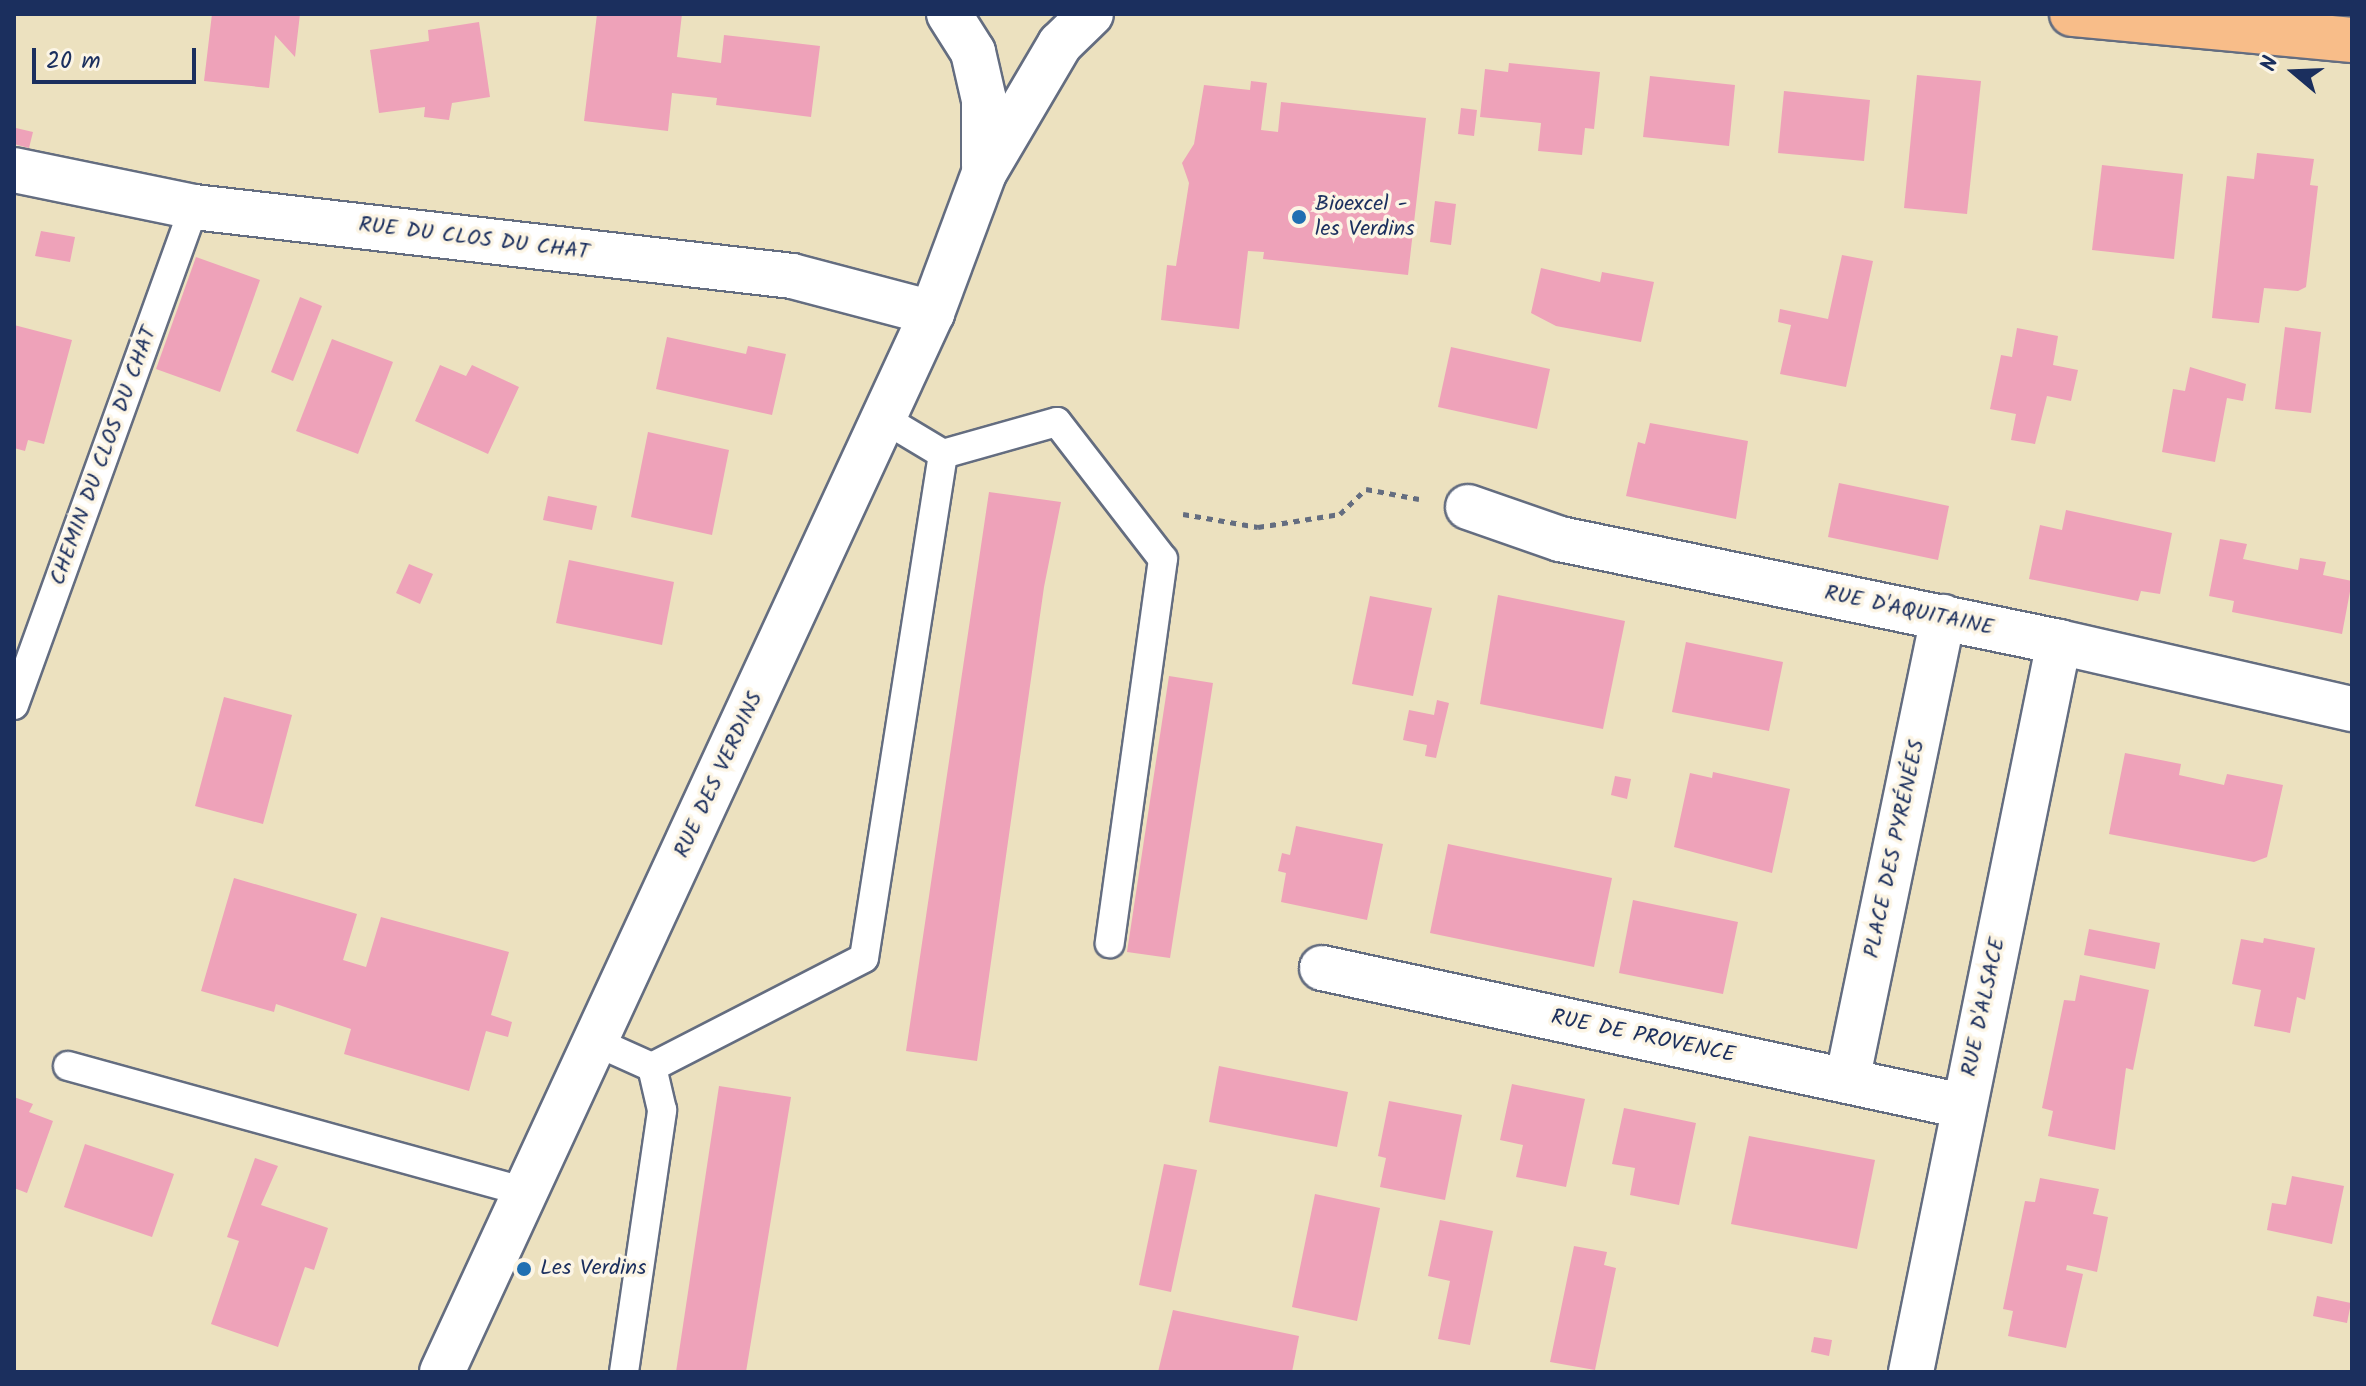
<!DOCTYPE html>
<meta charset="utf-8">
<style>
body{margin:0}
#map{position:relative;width:2366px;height:1386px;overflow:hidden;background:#ece1bf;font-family:Kalam,sans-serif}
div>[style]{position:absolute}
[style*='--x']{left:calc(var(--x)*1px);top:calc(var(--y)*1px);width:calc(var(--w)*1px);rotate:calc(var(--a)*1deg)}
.building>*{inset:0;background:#eea2b9}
.path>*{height:5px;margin-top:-2.5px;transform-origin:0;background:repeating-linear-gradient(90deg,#646d80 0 6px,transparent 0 12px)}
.roads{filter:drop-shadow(2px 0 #646d80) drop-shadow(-2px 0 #646d80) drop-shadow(0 2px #646d80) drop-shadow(0 -2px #646d80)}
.lane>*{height:28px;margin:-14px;padding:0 14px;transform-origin:14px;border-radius:14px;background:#fff}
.street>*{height:44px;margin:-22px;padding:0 22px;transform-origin:22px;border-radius:22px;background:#fff}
.primary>*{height:44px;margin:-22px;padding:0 22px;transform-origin:22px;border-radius:22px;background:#f8bd89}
.dots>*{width:22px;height:22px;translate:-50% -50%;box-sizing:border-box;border:4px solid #fcf5e5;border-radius:50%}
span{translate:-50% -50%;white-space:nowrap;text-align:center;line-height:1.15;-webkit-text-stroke:7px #fcf5e5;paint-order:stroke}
.poi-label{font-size:22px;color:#1b2f5e}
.left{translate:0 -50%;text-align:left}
.street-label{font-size:22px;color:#1b2f5e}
.frame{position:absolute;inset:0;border:16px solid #1b2f5e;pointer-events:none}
.north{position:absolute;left:2254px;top:32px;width:80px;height:80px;-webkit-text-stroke:6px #fcf5e5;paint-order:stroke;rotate:289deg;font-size:22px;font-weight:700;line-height:32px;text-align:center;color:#1b2f5e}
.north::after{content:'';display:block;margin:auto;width:28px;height:36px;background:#1b2f5e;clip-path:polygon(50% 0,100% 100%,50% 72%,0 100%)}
.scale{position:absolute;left:32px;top:48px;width:164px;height:36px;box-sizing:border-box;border:4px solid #1b2f5e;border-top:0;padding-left:10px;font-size:24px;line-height:28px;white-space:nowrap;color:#1b2f5e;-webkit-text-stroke:6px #fcf5e5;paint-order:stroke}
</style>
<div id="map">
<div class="building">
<i style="clip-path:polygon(212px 14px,300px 14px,295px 57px,275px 35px,269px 88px,204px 81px)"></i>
<i style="clip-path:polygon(597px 14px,682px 14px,677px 57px,721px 63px,724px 35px,820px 46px,811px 117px,716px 105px,717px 98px,672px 93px,668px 131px,584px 121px)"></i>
<i style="clip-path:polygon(479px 22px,490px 97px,452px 103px,449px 120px,424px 117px,425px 107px,379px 113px,370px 50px,429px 41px,428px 30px)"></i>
<i style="clip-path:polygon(1509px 63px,1600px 72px,1594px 129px,1585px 128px,1582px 155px,1538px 151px,1541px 123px,1480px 117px,1485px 69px,1508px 72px)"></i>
<i style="clip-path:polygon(1917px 75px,1981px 81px,1967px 214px,1904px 208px)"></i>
<i style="clip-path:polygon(1650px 76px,1735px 85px,1729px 146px,1643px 137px)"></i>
<i style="clip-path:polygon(1251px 81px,1267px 83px,1261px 130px,1278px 132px,1281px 102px,1426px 118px,1408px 275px,1263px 259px,1264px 252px,1248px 251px,1239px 329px,1161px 320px,1167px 265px,1176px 266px,1189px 183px,1182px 163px,1194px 144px,1204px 85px,1250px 90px)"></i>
<i style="clip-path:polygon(1784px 91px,1870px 100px,1864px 161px,1778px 153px)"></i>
<i style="clip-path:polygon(1461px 108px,1477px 110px,1474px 136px,1458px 134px)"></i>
<i style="clip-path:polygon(16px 128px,33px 132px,29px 148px,14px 144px)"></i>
<i style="clip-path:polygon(2257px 153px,2314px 159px,2310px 185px,2318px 186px,2306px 287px,2298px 291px,2264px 288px,2259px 323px,2212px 318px,2227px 176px,2254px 179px)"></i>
<i style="clip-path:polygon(2102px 165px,2183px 174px,2174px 259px,2092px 250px)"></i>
<i style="clip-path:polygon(1435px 201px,1456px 204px,1451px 245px,1430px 242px)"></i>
<i style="clip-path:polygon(41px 231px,75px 237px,70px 262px,35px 256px)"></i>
<i style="clip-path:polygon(1842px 255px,1873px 261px,1846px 387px,1780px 374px,1791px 325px,1778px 322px,1780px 309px,1828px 319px)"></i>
<i style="clip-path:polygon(196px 257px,260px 280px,220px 392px,156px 369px)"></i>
<i style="clip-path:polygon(1541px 268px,1600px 282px,1602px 272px,1654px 282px,1641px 342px,1556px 326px,1531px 313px)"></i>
<i style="clip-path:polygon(300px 297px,322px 306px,293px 381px,271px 372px)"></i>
<i style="clip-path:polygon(14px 325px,72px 340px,44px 444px,28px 440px,25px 451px,14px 448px)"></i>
<i style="clip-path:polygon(2285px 327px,2321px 332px,2311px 413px,2275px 409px)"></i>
<i style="clip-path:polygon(2017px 328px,2058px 336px,2053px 365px,2078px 370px,2071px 401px,2047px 396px,2035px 444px,2011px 440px,2016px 414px,1990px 409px,2001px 355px,2012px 357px)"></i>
<i style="clip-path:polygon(667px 337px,746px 354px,748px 346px,786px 354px,772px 415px,656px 389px)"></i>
<i style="clip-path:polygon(332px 339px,393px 362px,358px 454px,296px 431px)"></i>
<i style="clip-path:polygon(1451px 347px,1550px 369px,1537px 429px,1438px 407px)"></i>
<i style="clip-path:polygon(440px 365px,466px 376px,472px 365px,519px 387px,488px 454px,415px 421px)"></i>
<i style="clip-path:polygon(2190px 367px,2246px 384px,2243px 401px,2227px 398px,2215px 462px,2162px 452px,2173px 389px,2185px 391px)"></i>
<i style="clip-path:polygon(1650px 423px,1748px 441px,1736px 519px,1626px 496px,1638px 442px,1645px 444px)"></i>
<i style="clip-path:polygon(648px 432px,729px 450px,712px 535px,631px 517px)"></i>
<i style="clip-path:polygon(1839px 483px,1949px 506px,1938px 560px,1828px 537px)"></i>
<i style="clip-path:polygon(989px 492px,1061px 502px,1044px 587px,977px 1061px,906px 1051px)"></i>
<i style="clip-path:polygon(548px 496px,597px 506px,592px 530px,543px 520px)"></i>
<i style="clip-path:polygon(2066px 510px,2172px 533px,2160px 594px,2141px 591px,2138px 601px,2029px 579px,2040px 525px,2062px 530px)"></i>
<i style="clip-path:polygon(2220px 539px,2247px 544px,2243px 559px,2298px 570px,2300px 558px,2326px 562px,2323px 575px,2352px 581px,2342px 634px,2232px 612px,2234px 601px,2209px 596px)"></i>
<i style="clip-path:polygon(569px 560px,674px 582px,662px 645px,556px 623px)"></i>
<i style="clip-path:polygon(409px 564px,433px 574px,420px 604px,396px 593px)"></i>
<i style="clip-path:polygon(1498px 595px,1625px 621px,1603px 729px,1480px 704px)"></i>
<i style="clip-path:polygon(1370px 596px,1432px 608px,1413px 696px,1352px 684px)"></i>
<i style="clip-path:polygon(1686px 642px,1783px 662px,1769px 731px,1672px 712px)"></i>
<i style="clip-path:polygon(1169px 676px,1213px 683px,1170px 958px,1127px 952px)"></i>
<i style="clip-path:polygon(224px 697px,292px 715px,263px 824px,195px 806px)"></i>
<i style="clip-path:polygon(1437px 700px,1449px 703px,1436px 758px,1425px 756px,1427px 745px,1403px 740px,1409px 710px,1434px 715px)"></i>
<i style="clip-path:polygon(2125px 753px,2181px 764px,2179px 775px,2224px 785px,2227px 774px,2283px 785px,2267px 857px,2254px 862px,2109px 834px)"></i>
<i style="clip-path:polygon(1713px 772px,1790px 789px,1772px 873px,1674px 847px,1690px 773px,1712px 778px)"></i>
<i style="clip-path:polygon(1615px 776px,1631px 779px,1627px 799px,1611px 795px)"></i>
<i style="clip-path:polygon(1296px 826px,1383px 844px,1367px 920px,1281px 902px,1286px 873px,1278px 871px,1282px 853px,1290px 855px)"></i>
<i style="clip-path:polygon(1448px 844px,1612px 878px,1594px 967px,1430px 933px)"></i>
<i style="clip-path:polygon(234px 878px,357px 914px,343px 960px,366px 967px,381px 917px,509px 952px,491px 1015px,512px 1022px,508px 1037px,486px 1031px,469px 1091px,344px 1054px,351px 1029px,276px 1004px,274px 1012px,201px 991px)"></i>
<i style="clip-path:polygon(1633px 900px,1738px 922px,1723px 994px,1619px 973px)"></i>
<i style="clip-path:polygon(2089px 929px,2160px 943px,2155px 969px,2084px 955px)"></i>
<i style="clip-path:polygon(2264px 938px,2315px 948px,2305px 1000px,2297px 997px,2290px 1033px,2254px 1026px,2261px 990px,2232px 984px,2241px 939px,2263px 943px)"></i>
<i style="clip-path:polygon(2080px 975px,2149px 990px,2133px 1070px,2126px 1068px,2115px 1150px,2048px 1136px,2053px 1111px,2042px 1108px,2064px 1000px,2075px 1001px)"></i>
<i style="clip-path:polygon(1219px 1066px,1348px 1092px,1337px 1147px,1209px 1122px)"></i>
<i style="clip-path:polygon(1512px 1084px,1585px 1099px,1566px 1187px,1516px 1177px,1523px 1145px,1500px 1140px)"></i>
<i style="clip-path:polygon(719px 1086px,791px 1097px,746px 1372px,676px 1372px)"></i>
<i style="clip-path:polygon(14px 1097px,33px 1104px,29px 1112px,53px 1121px,27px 1193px,14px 1188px)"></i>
<i style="clip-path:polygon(1389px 1101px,1462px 1115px,1445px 1200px,1380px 1187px,1386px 1158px,1378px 1156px)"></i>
<i style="clip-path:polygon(1624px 1108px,1696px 1123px,1679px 1205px,1630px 1195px,1635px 1168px,1612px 1164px)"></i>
<i style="clip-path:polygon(1749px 1136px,1875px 1160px,1857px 1249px,1731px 1224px)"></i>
<i style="clip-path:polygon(85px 1144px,174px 1174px,152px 1237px,64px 1207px)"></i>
<i style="clip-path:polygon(255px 1158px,278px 1166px,261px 1205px,328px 1228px,314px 1270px,305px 1267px,278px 1347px,211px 1324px,239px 1241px,227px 1237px)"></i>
<i style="clip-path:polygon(1164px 1164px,1197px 1170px,1171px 1292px,1139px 1285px)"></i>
<i style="clip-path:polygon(2292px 1176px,2344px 1186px,2332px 1244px,2267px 1230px,2272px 1203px,2286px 1205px)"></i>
<i style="clip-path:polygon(2040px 1178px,2099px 1189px,2093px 1214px,2108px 1217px,2097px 1272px,2067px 1265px,2066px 1270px,2083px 1274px,2066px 1348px,2008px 1336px,2013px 1311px,2003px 1309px,2025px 1201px,2035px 1202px)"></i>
<i style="clip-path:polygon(1315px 1194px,1380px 1208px,1357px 1321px,1292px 1307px)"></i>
<i style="clip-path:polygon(1440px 1220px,1493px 1231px,1470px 1345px,1438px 1339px,1450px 1281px,1428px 1276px)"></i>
<i style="clip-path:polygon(1574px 1246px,1607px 1252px,1604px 1265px,1616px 1268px,1595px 1370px,1550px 1362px)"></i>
<i style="clip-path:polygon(2317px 1296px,2351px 1303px,2347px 1323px,2313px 1316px)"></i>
<i style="clip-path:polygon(1173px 1310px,1299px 1336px,1292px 1372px,1158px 1372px)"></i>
<i style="clip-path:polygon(1814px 1337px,1832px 1340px,1829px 1356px,1811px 1352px)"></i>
</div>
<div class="path">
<i style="--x:1183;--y:514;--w:76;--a:9.8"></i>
<i style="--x:1258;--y:527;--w:83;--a:-9"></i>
<i style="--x:1340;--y:514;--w:36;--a:-44"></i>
<i style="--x:1366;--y:489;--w:54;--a:10.7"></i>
</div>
<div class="roads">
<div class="lane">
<i style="--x:943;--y:454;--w:118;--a:-15.7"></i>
<i style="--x:1057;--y:422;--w:173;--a:52.3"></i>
<i style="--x:1163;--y:559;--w:388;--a:97.9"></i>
<i style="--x:14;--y:705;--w:530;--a:-70.13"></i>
<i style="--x:596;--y:1042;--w:61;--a:24.1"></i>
<i style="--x:652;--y:1067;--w:238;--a:-27.2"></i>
<i style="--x:864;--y:958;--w:510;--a:-81.09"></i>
<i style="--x:943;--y:454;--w:70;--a:-149"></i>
<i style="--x:68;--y:1066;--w:475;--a:15.4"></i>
<i style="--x:624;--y:1372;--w:265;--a:-81.7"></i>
<i style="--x:662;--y:1110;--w:44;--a:-103.1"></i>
</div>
<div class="street">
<i style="--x:949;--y:14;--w:45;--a:57.7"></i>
<i style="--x:973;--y:52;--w:49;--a:77.1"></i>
<i style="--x:984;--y:100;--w:66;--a:90"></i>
<i style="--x:14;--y:170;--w:184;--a:11.6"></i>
<i style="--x:194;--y:207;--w:602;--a:6.58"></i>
<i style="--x:792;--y:276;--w:145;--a:14.8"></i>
<i style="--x:1468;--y:507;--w:97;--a:19.2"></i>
<i style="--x:1560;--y:539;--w:510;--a:11.66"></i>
<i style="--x:2059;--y:642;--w:301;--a:12.9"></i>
<i style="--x:1322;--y:968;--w:656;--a:12.15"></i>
<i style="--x:1847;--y:1081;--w:474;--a:-78.3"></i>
<i style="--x:442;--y:1372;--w:1167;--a:-65.17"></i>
<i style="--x:932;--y:313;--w:149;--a:-69.6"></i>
<i style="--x:984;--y:173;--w:150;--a:-59.5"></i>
<i style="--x:1060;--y:44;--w:43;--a:-44.1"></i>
<i style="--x:1911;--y:1372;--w:745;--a:-78.54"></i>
</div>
<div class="primary">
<i style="--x:2072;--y:14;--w:281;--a:5.3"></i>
</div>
</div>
<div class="dots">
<i style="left:1299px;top:217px;background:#1f6fb2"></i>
<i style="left:524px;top:1269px;background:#1f6fb2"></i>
</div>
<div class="poi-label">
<span class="left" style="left:1315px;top:217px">Bioexcel -<br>les Verdins</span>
<span class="left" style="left:540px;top:1269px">Les Verdins</span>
</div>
<div class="street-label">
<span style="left:474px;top:239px;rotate:7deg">RUE DU CLOS DU CHAT</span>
<span style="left:104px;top:456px;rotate:-70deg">CHEMIN DU CLOS DU CHAT</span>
<span style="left:1909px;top:611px;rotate:12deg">RUE D'AQUITAINE</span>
<span style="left:719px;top:775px;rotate:-65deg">RUE DES VERDINS</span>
<span style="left:1895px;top:849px;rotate:-78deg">PLACE DES PYRÉNÉES</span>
<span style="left:1984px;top:1007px;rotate:-78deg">RUE D'ALSACE</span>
<span style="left:1643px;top:1037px;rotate:12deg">RUE DE PROVENCE</span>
</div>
<div class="frame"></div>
<div class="north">N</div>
<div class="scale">20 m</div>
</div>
